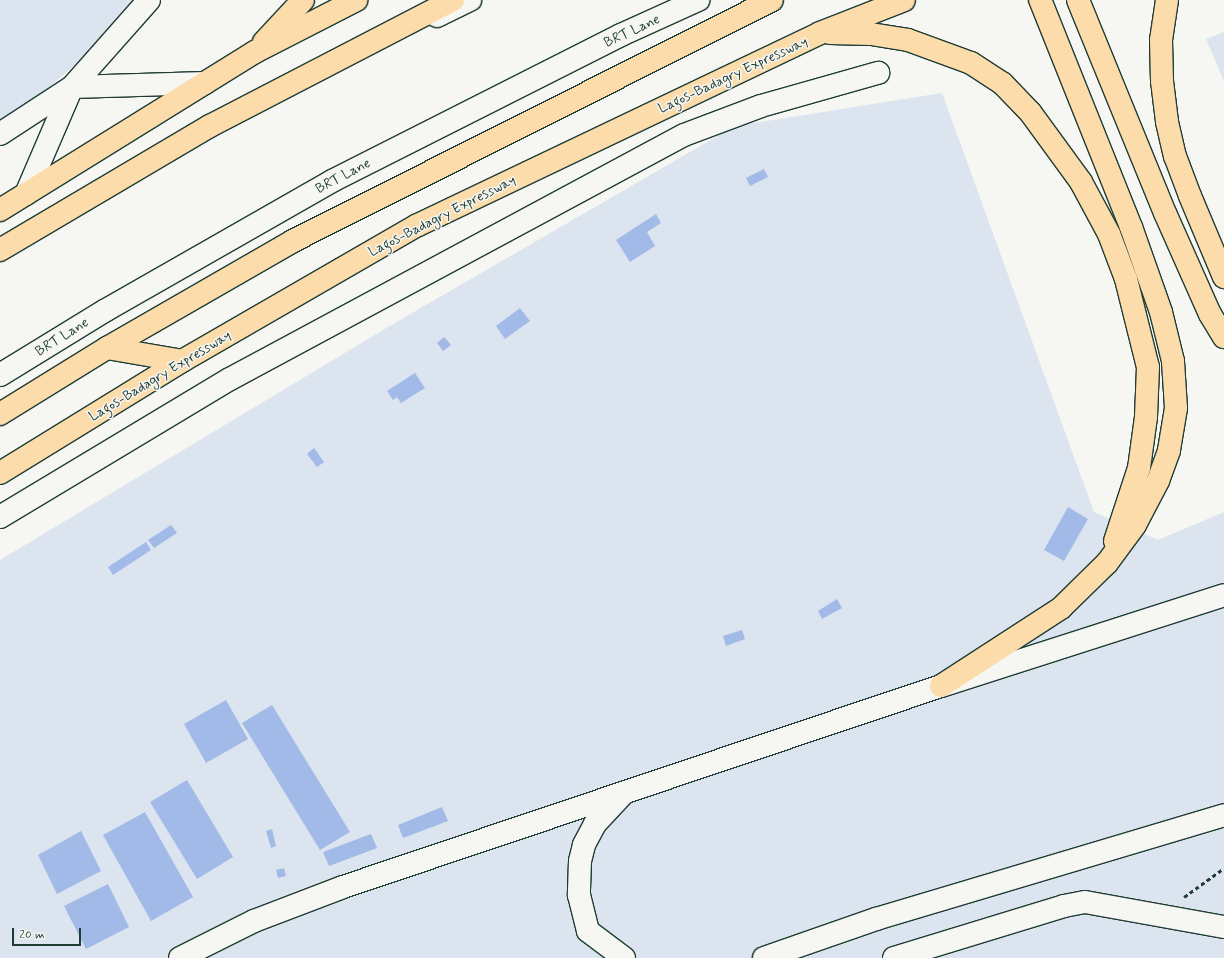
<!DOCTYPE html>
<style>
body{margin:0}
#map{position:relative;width:1224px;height:958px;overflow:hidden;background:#f6f6f2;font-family:Mynerve,sans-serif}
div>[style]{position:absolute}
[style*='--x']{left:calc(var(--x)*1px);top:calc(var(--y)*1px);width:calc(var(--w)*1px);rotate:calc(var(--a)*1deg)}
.built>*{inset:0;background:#dce4ef}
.building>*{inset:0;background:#a1bae7}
.path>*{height:2.5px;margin-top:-1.25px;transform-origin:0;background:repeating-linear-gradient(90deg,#1f3d34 0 4px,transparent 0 7px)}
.roads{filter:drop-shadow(1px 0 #1f3d34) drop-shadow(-1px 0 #1f3d34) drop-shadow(0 1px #1f3d34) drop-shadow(0 -1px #1f3d34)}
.minor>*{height:22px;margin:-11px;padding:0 11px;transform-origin:11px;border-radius:11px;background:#f6f6f2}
.major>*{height:22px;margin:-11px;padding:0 11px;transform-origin:11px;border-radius:11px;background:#fddcac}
.highway>*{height:22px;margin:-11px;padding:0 11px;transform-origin:11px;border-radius:11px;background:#fddcac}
span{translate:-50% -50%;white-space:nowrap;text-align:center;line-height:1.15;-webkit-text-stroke:3px #f6f6f2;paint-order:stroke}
.street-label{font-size:14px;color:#1f3d34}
.scale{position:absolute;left:12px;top:928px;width:69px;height:18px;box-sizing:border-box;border:2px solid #1f3d34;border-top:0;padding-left:5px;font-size:12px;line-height:14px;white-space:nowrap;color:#1f3d34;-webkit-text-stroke:3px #f6f6f2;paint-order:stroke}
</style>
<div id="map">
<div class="built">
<i style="clip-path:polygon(0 0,148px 0,0 131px)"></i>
<i style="clip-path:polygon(1224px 32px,1224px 81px,1206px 39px)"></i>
<i style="clip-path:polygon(942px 93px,1094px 512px,1158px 540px,1224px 512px,1224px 958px,0 958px,0 560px,388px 327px,735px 126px)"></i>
</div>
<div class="building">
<i style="clip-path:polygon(764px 169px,768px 177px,750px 186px,746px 178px)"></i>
<i style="clip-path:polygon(656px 214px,661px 223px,647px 232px,655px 246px,630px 262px,616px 240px)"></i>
<i style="clip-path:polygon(520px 308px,530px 321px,505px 339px,496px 326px)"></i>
<i style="clip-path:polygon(444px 337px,451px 345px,443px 351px,437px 343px)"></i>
<i style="clip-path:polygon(415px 373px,425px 388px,401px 403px,397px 397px,393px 400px,387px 391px)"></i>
<i style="clip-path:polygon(314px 448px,324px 462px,317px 467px,307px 454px)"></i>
<i style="clip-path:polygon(1068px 507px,1088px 519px,1064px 561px,1044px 550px)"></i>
<i style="clip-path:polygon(171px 525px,177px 533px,154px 548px,148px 540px)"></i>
<i style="clip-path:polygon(146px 542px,151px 550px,113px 575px,108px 567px)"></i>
<i style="clip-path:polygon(837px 599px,842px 608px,822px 619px,818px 611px)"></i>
<i style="clip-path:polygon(742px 630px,745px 639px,726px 646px,723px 636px)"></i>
<i style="clip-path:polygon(226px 700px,248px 739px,206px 763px,184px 724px)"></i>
<i style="clip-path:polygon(272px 705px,350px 832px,320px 850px,242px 723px)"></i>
<i style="clip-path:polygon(187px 780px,233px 857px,197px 879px,150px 802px)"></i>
<i style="clip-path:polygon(442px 807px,448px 821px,403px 838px,398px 825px)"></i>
<i style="clip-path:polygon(145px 812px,193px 897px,151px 921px,103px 835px)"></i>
<i style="clip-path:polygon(272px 829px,276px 846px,271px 848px,266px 831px)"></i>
<i style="clip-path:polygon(81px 831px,101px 871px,57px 894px,38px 855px)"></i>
<i style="clip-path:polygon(371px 834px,377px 848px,329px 866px,323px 852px)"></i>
<i style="clip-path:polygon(284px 868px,286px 876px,278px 878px,276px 870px)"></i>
<i style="clip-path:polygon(108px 884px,129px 927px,86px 949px,64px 906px)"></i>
</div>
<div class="path">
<i style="--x:1184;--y:897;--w:49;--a:-35.9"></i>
</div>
<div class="roads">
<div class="minor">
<i style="--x:437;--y:16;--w:37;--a:-26"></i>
<i style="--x:0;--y:134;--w:86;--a:-33.1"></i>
<i style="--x:72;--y:87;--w:133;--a:-1.7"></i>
<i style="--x:26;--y:194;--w:116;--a:-66.7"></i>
<i style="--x:72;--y:87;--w:116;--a:-48.5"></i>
<i style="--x:0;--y:375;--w:124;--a:-31.5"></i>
<i style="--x:106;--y:310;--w:260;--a:-29.7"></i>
<i style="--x:332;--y:181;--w:324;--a:-26.8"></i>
<i style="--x:621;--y:35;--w:85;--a:-24.4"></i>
<i style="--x:0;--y:517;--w:268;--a:-31"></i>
<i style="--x:230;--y:379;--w:515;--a:-28.26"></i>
<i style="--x:684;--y:135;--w:82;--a:-20.6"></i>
<i style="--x:761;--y:106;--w:122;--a:-15.8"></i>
<i style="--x:622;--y:795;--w:40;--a:133"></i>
<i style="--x:595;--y:824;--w:24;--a:118"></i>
<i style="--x:584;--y:845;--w:16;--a:104"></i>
<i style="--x:580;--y:861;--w:34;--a:92"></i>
<i style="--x:579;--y:895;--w:37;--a:76"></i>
<i style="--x:588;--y:931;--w:45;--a:36.9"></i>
<i style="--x:180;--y:958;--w:83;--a:-26.6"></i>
<i style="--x:254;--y:921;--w:95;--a:-20.9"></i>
<i style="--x:343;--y:887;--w:631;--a:-18.58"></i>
<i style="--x:941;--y:686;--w:297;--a:-17.8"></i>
<i style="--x:764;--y:958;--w:119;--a:-19.2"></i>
<i style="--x:876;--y:919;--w:363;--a:-16.6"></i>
<i style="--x:894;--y:958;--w:178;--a:-17"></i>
<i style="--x:1064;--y:906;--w:21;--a:-11"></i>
<i style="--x:1085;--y:902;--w:141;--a:10.2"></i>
</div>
<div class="major">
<i style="--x:1078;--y:0;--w:230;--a:67.8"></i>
<i style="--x:1165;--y:213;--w:111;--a:66"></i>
<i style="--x:1210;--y:314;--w:27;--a:59"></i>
<i style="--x:1167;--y:0;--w:40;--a:98.5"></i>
<i style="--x:1161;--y:40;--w:41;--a:88.6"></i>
<i style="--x:1162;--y:81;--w:41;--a:83"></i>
<i style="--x:1167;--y:122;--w:35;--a:77"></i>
<i style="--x:1175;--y:156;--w:43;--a:69.4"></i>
<i style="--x:1190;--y:196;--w:88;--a:67.2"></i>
<i style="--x:830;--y:33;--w:41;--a:1.4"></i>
<i style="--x:871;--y:34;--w:37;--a:9"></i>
<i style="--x:908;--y:40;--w:67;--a:20.1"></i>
<i style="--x:971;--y:63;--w:37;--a:33"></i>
<i style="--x:1002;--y:83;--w:40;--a:46"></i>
<i style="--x:1030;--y:112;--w:87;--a:53.9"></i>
<i style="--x:1081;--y:182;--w:59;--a:61.7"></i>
<i style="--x:1109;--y:234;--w:48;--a:69.3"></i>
<i style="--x:1126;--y:279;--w:91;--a:76"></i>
<i style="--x:1148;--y:367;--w:50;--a:92.3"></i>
<i style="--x:1146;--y:417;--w:51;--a:97.8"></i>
<i style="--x:1139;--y:468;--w:77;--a:108.2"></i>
<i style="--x:264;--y:42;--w:57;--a:-47.1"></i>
<i style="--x:0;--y:210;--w:300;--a:-31.8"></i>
<i style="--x:255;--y:52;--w:114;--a:-27.2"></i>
<i style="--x:0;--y:473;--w:214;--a:-31.6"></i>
<i style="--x:182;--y:361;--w:272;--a:-30"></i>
<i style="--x:418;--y:225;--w:445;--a:-25.5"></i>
<i style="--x:820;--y:33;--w:90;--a:-21.4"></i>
<i style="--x:941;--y:686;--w:143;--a:-33"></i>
<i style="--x:1061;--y:608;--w:64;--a:-44.4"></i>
<i style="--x:1107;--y:563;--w:47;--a:-53.6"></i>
<i style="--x:1135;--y:525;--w:50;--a:-62.4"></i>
<i style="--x:1158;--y:481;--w:33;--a:-70"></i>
<i style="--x:1169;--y:450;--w:43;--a:-80.5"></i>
<i style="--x:1176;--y:408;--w:47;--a:-93.7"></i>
<i style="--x:1173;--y:361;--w:50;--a:-103.8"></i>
<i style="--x:1161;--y:312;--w:90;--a:-109.4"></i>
<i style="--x:1131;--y:227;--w:245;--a:-111.8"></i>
</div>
<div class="highway">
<i style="--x:0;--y:250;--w:244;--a:-30.6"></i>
<i style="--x:210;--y:126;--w:274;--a:-27.4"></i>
<i style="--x:107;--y:348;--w:76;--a:9.8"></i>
<i style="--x:0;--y:414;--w:126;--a:-31.7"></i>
<i style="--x:107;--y:348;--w:215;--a:-29.9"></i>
<i style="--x:293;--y:241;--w:536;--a:-26.71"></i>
</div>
</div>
<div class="street-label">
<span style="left:632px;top:31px;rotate:-25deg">BRT Lane</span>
<span style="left:733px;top:75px;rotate:-25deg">Lagos-Badagry Expressway</span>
<span style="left:343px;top:176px;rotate:-28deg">BRT Lane</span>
<span style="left:442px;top:216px;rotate:-27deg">Lagos-Badagry Expressway</span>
<span style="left:62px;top:337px;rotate:-32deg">BRT Lane</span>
<span style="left:160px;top:376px;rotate:-31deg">Lagos-Badagry Expressway</span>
</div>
<div class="scale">20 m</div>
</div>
